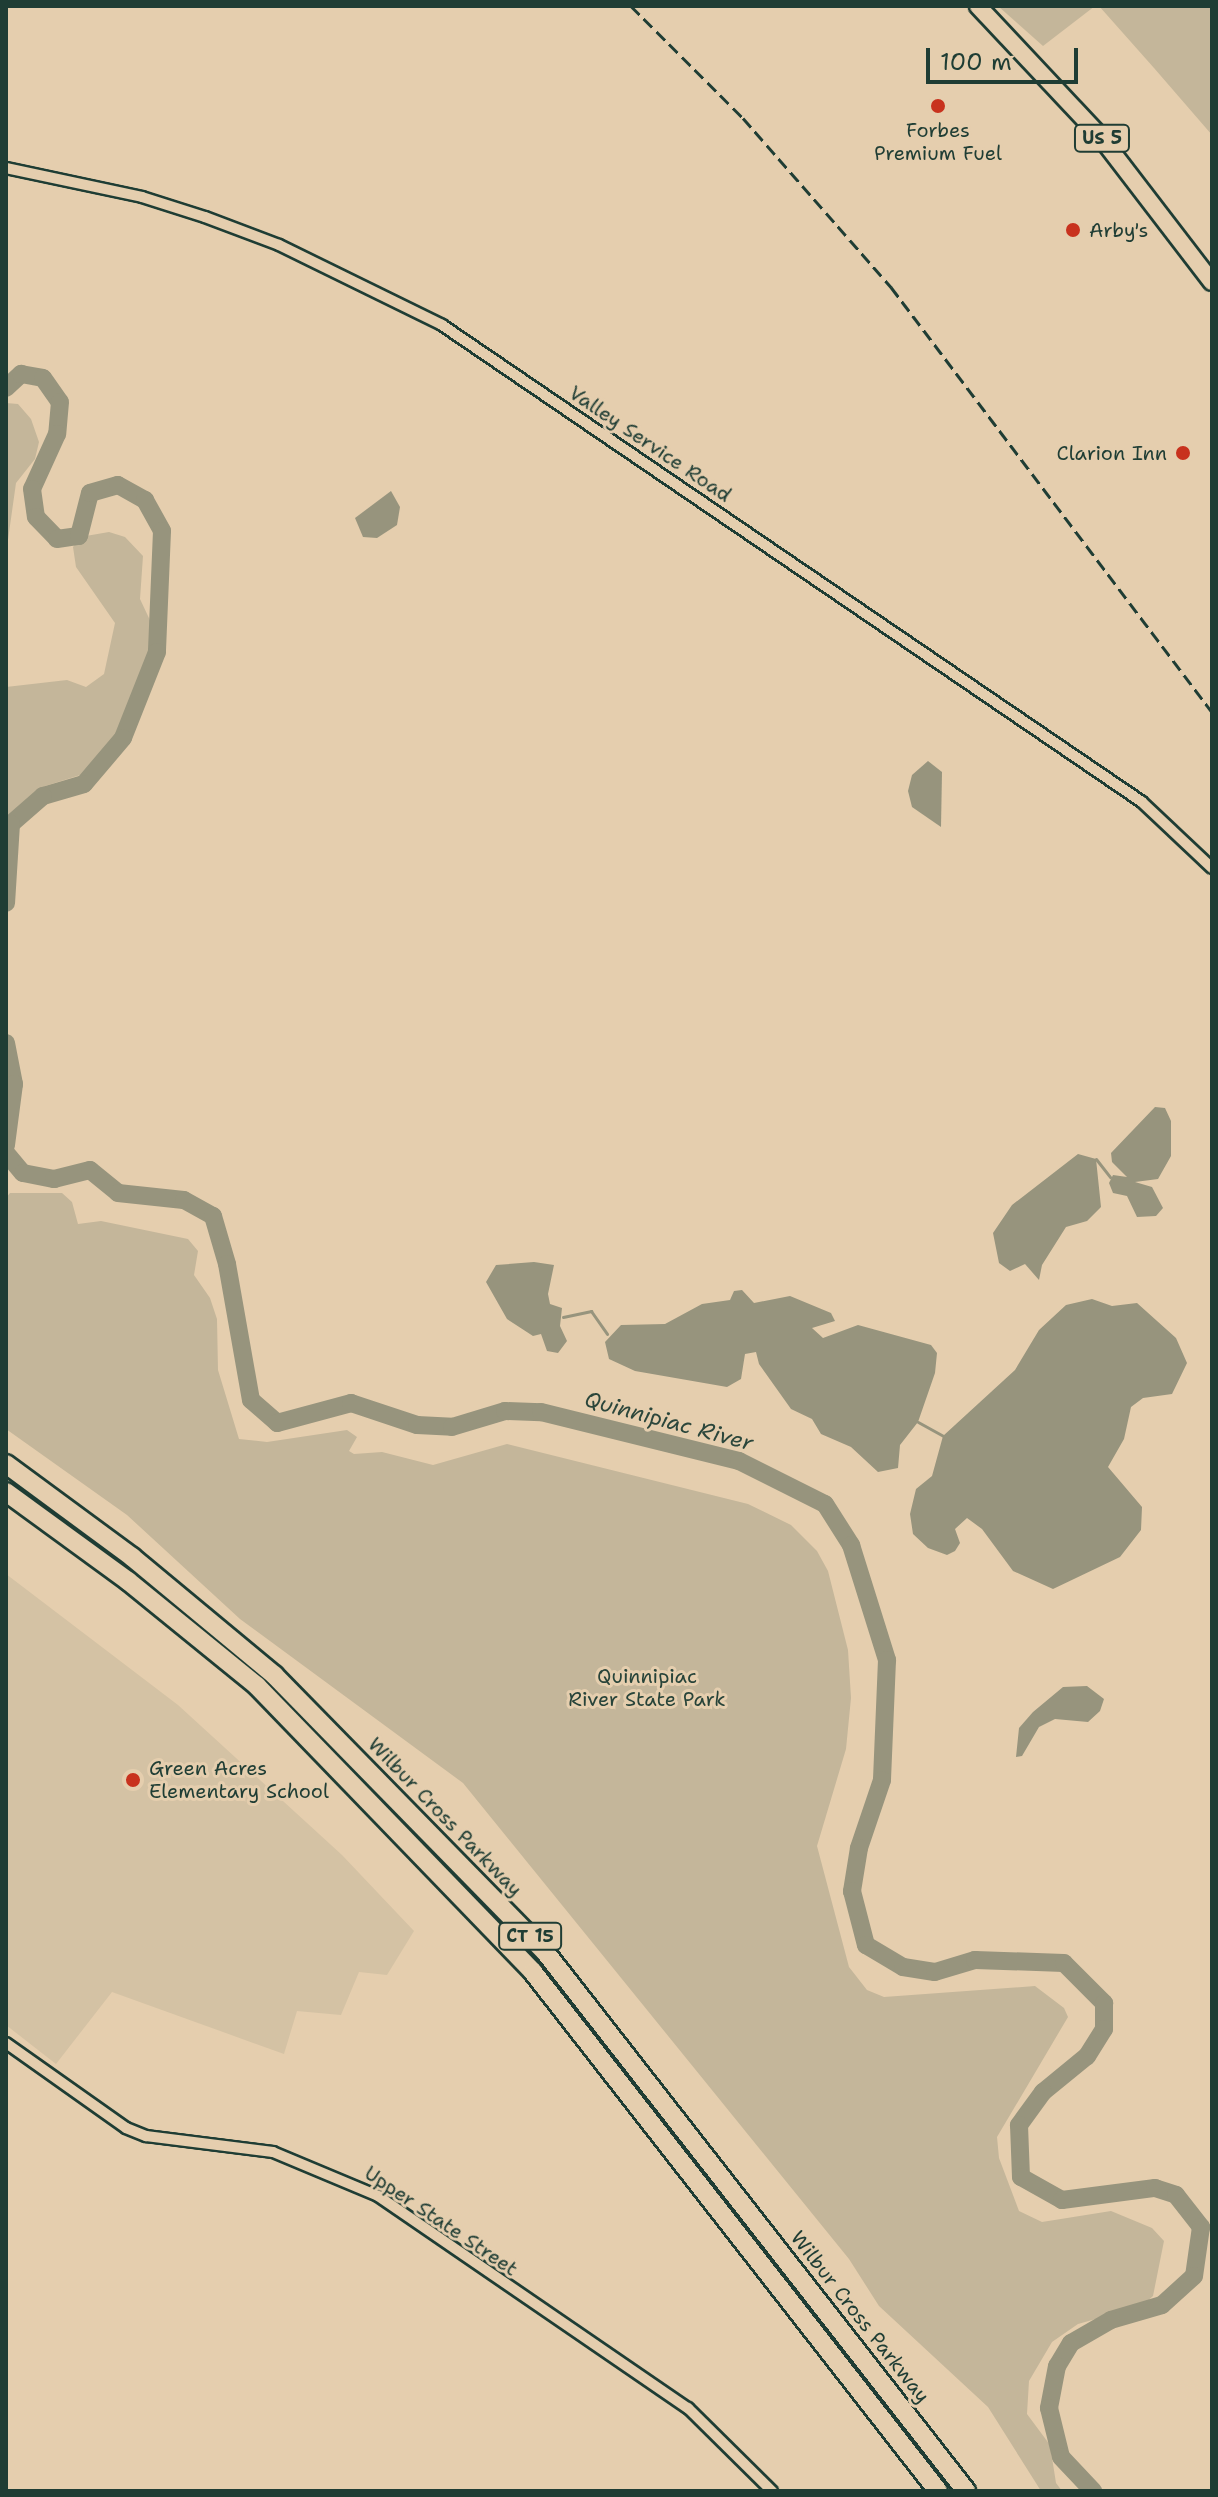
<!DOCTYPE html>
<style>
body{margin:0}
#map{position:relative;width:1218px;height:2497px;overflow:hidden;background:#e5ceae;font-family:"Shantell Sans",sans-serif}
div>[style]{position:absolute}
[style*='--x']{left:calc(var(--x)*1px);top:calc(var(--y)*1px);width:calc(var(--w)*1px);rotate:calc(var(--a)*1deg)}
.built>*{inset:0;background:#d4c2a4}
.green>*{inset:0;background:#c4b69a}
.water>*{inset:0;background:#97947d}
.stream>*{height:3px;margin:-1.5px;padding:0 1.5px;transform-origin:1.5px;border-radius:1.5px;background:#97947d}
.river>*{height:18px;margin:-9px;padding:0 9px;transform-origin:9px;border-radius:9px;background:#97947d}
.roads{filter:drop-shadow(2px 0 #1f3d34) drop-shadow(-2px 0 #1f3d34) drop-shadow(0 2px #1f3d34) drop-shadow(0 -2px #1f3d34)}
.minor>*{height:10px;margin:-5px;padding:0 5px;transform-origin:5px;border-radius:5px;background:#e5ceae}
.primary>*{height:16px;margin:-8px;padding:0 8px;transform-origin:8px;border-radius:8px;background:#e5ceae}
.motorway>*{height:18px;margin:-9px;padding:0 9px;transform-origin:9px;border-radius:9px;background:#e5ceae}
.rail>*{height:3px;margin-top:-1.5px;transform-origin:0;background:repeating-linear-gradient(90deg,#1f3d34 0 12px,transparent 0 18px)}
.dots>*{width:22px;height:22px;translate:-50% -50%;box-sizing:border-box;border:4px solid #e5ceae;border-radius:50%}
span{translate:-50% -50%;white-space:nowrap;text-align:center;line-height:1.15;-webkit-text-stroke:6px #e5ceae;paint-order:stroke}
.shield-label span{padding:2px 6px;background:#e5ceae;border:2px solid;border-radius:6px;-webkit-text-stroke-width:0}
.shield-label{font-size:18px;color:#1f3d34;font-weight:700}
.poi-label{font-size:20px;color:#1f3d34}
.left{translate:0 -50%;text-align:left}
.right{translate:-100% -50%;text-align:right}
.street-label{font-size:20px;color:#1f3d34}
.park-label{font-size:20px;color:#274339}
.water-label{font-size:22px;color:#2b463b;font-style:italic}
.frame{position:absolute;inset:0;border:8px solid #1f3d34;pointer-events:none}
.scale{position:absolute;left:926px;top:48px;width:152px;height:36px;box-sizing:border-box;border:4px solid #1f3d34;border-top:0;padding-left:10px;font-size:24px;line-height:28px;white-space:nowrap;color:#1f3d34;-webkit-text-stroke:6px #e5ceae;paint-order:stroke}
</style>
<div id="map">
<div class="built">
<i style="clip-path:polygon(6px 1574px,178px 1705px,342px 1855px,414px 1931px,387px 1975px,359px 1972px,341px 2015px,297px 2011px,284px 2054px,112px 1992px,56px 2064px,6px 2025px)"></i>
</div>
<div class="green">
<i style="clip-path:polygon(998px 6px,1095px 6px,1043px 46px)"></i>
<i style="clip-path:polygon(1099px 6px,1212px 6px,1212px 135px,1154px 68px)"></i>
<i style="clip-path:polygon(6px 403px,18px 404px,31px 419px,39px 442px,35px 459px,16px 483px,6px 554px)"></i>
<i style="clip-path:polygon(109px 532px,125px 537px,143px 556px,140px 599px,156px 633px,105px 760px,90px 772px,45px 786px,12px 822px,6px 883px,6px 687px,67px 680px,86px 687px,104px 674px,115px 623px,76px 567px,73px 547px,80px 537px)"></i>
<i style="clip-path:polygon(10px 1193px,62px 1193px,72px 1202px,78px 1224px,101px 1221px,188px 1239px,198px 1251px,194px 1275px,210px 1298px,217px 1319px,218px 1370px,239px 1439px,267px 1442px,347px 1430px,357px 1437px,349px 1451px,354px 1454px,382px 1452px,433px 1465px,507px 1444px,748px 1504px,791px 1525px,817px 1551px,828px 1571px,848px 1650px,851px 1698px,846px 1749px,817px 1846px,849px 1967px,867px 1990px,884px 1997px,1035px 1986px,1064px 2008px,1068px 2017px,997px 2137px,999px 2158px,1019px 2211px,1042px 2222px,1111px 2211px,1152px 2228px,1164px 2241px,1153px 2296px,1142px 2306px,1078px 2324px,1052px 2342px,1029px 2381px,1027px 2414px,1050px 2445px,1056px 2483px,1062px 2491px,1041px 2491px,988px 2407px,879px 2306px,849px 2259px,463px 1783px,240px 1619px,127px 1515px,6px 1429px,6px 1198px)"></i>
</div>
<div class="water">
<i style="clip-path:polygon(391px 491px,400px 507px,397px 525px,377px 538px,363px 537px,355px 518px)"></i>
<i style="clip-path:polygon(928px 761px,942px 772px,941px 827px,912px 807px,908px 791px,912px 775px)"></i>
<i style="clip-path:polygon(1155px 1107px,1165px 1108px,1171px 1121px,1171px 1156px,1158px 1179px,1135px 1182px,1152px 1187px,1163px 1208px,1156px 1216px,1137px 1217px,1127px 1196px,1113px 1193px,1109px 1183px,1113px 1175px,1127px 1177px,1112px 1162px,1111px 1153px)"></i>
<i style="clip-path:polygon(1078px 1154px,1096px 1159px,1101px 1207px,1087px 1221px,1066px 1227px,1042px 1265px,1039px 1280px,1025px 1264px,1010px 1271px,999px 1263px,993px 1233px,1012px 1205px)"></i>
<i style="clip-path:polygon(534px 1262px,554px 1265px,548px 1294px,550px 1304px,562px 1308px,560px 1326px,567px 1341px,558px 1353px,547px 1351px,541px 1334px,533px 1336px,507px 1319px,486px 1282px,496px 1265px)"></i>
<i style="clip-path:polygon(742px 1290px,754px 1303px,790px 1296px,831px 1313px,835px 1321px,812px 1328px,823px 1338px,858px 1325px,931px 1345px,937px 1353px,935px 1373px,918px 1422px,900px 1445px,898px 1468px,878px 1472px,851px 1447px,821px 1434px,812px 1419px,791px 1409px,759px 1364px,756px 1352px,745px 1354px,741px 1379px,727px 1387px,635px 1371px,609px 1359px,605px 1342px,621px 1325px,665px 1324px,702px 1304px,730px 1300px,734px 1291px)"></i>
<i style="clip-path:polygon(1092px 1299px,1112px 1306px,1137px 1303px,1176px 1338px,1187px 1363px,1172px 1394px,1143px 1398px,1131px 1407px,1124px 1439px,1108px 1467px,1142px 1507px,1141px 1530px,1120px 1557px,1053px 1589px,1013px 1571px,982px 1529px,967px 1518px,955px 1529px,960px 1543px,955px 1551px,947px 1555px,928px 1548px,913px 1534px,910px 1514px,916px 1489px,932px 1476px,943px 1436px,1015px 1370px,1039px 1330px,1066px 1305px)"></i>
<i style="clip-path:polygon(1087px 1686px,1104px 1699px,1100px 1711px,1088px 1722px,1055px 1719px,1039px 1727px,1022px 1756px,1016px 1757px,1019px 1728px,1033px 1712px,1063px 1687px)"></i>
</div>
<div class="stream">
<i style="--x:1096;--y:1159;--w:23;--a:52"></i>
<i style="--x:563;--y:1317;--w:29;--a:-12"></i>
<i style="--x:591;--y:1311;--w:28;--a:55"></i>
<i style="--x:918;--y:1422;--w:29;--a:29"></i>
</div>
<div class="river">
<i style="--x:6;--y:388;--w:21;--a:-43"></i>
<i style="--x:21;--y:374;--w:22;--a:10"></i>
<i style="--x:43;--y:378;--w:29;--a:55"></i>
<i style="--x:60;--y:402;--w:32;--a:95"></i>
<i style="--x:57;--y:434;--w:60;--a:114.4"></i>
<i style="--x:32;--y:489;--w:28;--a:82"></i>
<i style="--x:36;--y:517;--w:30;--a:46"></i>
<i style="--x:57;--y:539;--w:22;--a:-8"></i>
<i style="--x:79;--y:536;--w:44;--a:-75.7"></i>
<i style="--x:90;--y:493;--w:29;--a:-16"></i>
<i style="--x:118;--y:485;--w:31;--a:29"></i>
<i style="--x:145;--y:500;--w:35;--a:61"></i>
<i style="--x:162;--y:531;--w:121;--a:92.4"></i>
<i style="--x:157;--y:652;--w:92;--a:111.6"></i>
<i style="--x:123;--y:738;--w:60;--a:130.3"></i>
<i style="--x:84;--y:784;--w:43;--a:163.7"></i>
<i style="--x:43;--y:796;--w:43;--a:138.8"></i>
<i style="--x:11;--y:824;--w:79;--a:93.6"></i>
<i style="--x:6;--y:1043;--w:42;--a:79"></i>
<i style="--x:14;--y:1084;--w:62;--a:97.5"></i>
<i style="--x:6;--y:1153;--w:26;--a:50"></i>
<i style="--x:23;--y:1173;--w:32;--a:11"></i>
<i style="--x:54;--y:1179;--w:37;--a:-14"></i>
<i style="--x:90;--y:1170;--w:36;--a:39"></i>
<i style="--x:118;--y:1193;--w:66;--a:6.1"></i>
<i style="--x:184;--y:1200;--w:33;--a:29"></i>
<i style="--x:213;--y:1216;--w:50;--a:73.7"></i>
<i style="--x:227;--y:1264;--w:138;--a:80"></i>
<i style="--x:251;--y:1400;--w:35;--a:41"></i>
<i style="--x:277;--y:1423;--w:77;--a:-15.1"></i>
<i style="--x:351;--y:1403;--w:70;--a:18.4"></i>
<i style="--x:417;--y:1425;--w:35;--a:3"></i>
<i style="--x:452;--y:1427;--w:55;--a:-16.8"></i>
<i style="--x:505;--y:1411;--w:36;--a:2"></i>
<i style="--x:541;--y:1412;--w:204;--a:13.9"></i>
<i style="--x:739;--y:1461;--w:96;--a:26.6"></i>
<i style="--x:825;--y:1504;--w:49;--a:57.6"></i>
<i style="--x:851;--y:1545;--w:121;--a:72.6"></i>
<i style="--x:887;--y:1660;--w:120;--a:92.4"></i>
<i style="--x:882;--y:1780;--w:72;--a:108.7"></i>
<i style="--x:859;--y:1848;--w:44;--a:99.2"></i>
<i style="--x:852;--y:1891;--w:56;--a:75.5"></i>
<i style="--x:866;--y:1945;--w:43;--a:30.7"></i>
<i style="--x:903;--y:1967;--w:32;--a:9"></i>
<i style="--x:935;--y:1972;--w:42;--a:-16.7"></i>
<i style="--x:975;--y:1960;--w:89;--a:1.9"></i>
<i style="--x:1064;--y:1963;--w:57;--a:45"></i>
<i style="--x:1104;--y:2003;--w:26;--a:90"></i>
<i style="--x:1104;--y:2029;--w:32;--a:122"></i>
<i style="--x:1087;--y:2056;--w:57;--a:140.7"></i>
<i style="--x:1043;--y:2092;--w:41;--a:126"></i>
<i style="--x:1019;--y:2125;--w:52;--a:87.8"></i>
<i style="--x:1021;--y:2177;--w:47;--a:29.3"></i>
<i style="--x:1062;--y:2200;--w:94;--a:-7.4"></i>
<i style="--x:1155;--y:2188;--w:22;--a:18"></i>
<i style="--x:1176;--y:2195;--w:41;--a:52"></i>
<i style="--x:1201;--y:2227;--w:49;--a:98.1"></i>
<i style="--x:1194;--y:2276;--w:43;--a:137.8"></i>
<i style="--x:1162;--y:2305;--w:53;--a:163.6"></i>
<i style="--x:1111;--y:2320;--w:46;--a:150.1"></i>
<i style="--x:1071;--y:2343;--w:27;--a:121"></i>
<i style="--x:1057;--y:2366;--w:43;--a:100.8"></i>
<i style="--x:1049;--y:2408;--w:50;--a:76.2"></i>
<i style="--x:1061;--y:2457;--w:47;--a:46.7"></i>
</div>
<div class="roads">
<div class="minor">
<i style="--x:6;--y:168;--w:139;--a:12"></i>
<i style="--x:142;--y:197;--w:66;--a:17.6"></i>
<i style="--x:205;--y:217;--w:79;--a:20.7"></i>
<i style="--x:279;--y:245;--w:182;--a:26.1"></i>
<i style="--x:442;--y:325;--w:847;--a:34.27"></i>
<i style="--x:1142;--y:802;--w:96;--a:43.3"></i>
<i style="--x:6;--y:2043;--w:147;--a:35.3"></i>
<i style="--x:126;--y:2128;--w:22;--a:22"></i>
<i style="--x:146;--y:2136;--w:128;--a:7.2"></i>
<i style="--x:273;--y:2152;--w:114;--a:22.7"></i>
<i style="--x:378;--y:2196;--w:376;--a:34.4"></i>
<i style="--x:688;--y:2408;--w:118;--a:44.7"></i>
</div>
<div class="primary">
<i style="--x:978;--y:6;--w:177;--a:46.8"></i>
<i style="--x:1099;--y:135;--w:185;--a:52.5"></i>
</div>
<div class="motorway">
<i style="--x:6;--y:1464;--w:157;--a:36.4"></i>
<i style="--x:132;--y:1557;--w:185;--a:39.7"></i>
<i style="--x:274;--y:1675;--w:389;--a:45.6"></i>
<i style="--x:546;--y:1953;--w:683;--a:52.02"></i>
<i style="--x:6;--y:1492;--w:151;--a:36.1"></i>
<i style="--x:128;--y:1581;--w:166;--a:39.1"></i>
<i style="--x:257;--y:1686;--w:397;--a:46"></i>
<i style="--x:533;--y:1972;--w:658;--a:52.03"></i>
</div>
</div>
<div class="rail">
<i style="--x:631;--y:6;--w:158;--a:45"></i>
<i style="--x:743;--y:118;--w:225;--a:48.8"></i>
<i style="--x:891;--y:287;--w:533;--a:52.94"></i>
</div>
<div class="dots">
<i style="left:938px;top:106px;background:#c8321e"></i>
<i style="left:1073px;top:230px;background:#c8321e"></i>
<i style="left:1183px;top:453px;background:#c8321e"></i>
<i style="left:133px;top:1780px;background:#c8321e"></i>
</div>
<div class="shield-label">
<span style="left:1102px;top:138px">US 5</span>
<span style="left:530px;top:1936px">CT 15</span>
</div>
<div class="poi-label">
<span style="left:938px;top:142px">Forbes<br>Premium Fuel</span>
<span class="left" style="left:1089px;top:230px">Arby's</span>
<span class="right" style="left:1167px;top:453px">Clarion Inn</span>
<span class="left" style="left:149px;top:1780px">Green Acres<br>Elementary School</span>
</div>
<div class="street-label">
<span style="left:650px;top:444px;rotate:34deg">Valley Service Road</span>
<span style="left:445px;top:1817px;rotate:46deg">Wilbur Cross Parkway</span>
<span style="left:441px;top:2221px;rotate:34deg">Upper State Street</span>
<span style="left:860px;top:2317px;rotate:52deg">Wilbur Cross Parkway</span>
</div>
<div class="park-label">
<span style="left:647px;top:1688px">Quinnipiac<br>River State Park</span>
</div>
<div class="water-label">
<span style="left:669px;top:1421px;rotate:15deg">Quinnipiac River</span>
</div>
<div class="frame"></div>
<div class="scale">100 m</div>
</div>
